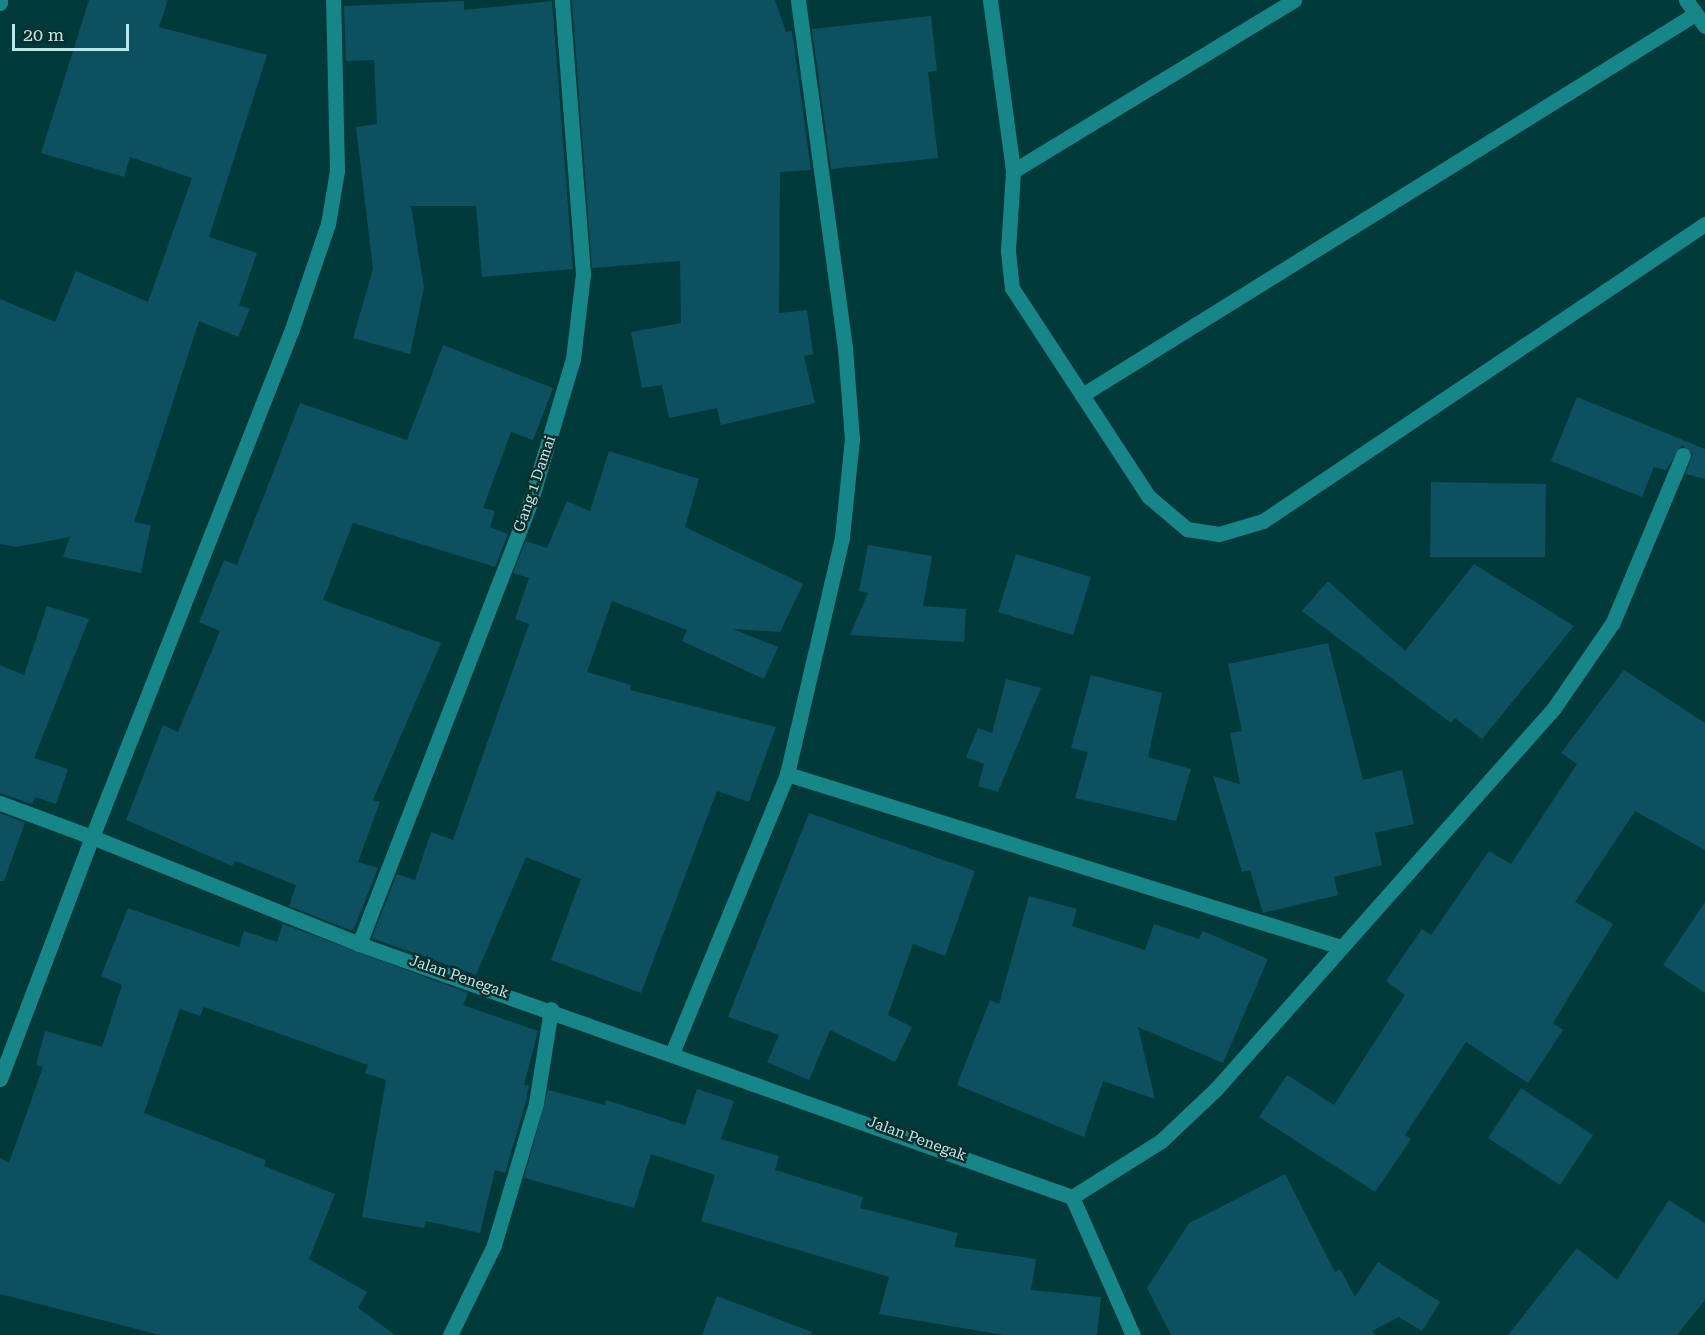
<!DOCTYPE html>
<style>
body{margin:0}
#map{position:relative;width:1705px;height:1335px;overflow:hidden;background:#00393a;font-family:"Roboto Serif",serif}
div>[style]{position:absolute}
[style*='--x']{left:calc(var(--x)*1px);top:calc(var(--y)*1px);width:calc(var(--w)*1px);rotate:calc(var(--a)*1deg)}
.building>*{inset:0;background:#0d505f}
.minor>*{height:15px;margin:-7.5px;padding:0 7.5px;transform-origin:7.5px;border-radius:7.5px;background:#178688}
.tertiary>*{height:15px;margin:-7.5px;padding:0 7.5px;transform-origin:7.5px;border-radius:7.5px;background:#178688}
span{translate:-50% -50%;white-space:nowrap;text-align:center;line-height:1.15;-webkit-text-stroke:5px #0d2d2d;paint-order:stroke}
.street-label{font-size:15px;color:#b9e6e6}
.scale{position:absolute;left:12px;top:24px;width:117px;height:27px;box-sizing:border-box;border:3px solid #b9e6e6;border-top:0;padding-left:8px;font-size:18px;line-height:21px;white-space:nowrap;color:#b9e6e6;-webkit-text-stroke:4px #0d2d2d;paint-order:stroke}
</style>
<div id="map">
<div class="building">
<i style="clip-path:polygon(89px 0,168px 0,159px 27px,267px 55px,209px 237px,257px 253px,239px 305px,250px 309px,238px 337px,199px 321px,134px 522px,151px 525px,141px 573px,63px 557px,70px 537px,16px 547px,0 544px,0 299px,55px 322px,76px 271px,148px 302px,192px 178px,130px 157px,124px 177px,41px 153px)"></i>
<i style="clip-path:polygon(572px 0,775px 0,786px 32px,792px 31px,811px 170px,780px 172px,779px 313px,807px 310px,813px 354px,804px 356px,815px 403px,721px 425px,717px 408px,669px 418px,662px 385px,642px 388px,631px 332px,681px 323px,680px 261px,592px 268px)"></i>
<i style="clip-path:polygon(464px 1px,464px 10px,552px 1px,573px 269px,482px 277px,476px 206px,411px 206px,424px 288px,410px 354px,353px 338px,373px 269px,356px 127px,377px 124px,374px 60px,346px 61px,344px 6px)"></i>
<i style="clip-path:polygon(931px 16px,937px 71px,928px 72px,938px 158px,831px 169px,812px 29px)"></i>
<i style="clip-path:polygon(443px 345px,553px 388px,533px 440px,511px 432px,483px 508px,495px 511px,490px 527px,508px 534px,495px 567px,353px 523px,323px 600px,441px 643px,373px 800px,380px 802px,358px 862px,378px 868px,353px 931px,289px 906px,296px 885px,235px 861px,232px 866px,126px 820px,163px 725px,178px 732px,220px 631px,199px 622px,224px 560px,237px 565px,300px 403px,407px 440px)"></i>
<i style="clip-path:polygon(1577px 397px,1705px 449px,1705px 479px,1685px 474px,1693px 454px,1682px 445px,1666px 470px,1654px 467px,1642px 497px,1551px 461px)"></i>
<i style="clip-path:polygon(609px 451px,699px 479px,685px 527px,803px 584px,780px 632px,733px 629px,778px 647px,764px 679px,682px 641px,687px 630px,612px 601px,587px 672px,631px 685px,630px 690px,776px 727px,749px 802px,717px 791px,641px 993px,551px 960px,581px 879px,526px 857px,476px 975px,372px 938px,397px 874px,415px 880px,431px 832px,453px 840px,529px 624px,515px 619px,529px 578px,513px 573px,526px 541px,547px 548px,567px 501px,590px 511px)"></i>
<i style="clip-path:polygon(1431px 482px,1546px 484px,1545px 557px,1430px 557px)"></i>
<i style="clip-path:polygon(868px 545px,932px 556px,923px 606px,966px 609px,964px 642px,850px 635px,868px 593px,859px 591px)"></i>
<i style="clip-path:polygon(1016px 554px,1091px 577px,1073px 635px,998px 612px)"></i>
<i style="clip-path:polygon(1474px 564px,1574px 626px,1482px 739px,1455px 718px,1451px 723px,1302px 611px,1328px 581px,1405px 651px)"></i>
<i style="clip-path:polygon(47px 606px,89px 619px,34px 758px,68px 769px,56px 804px,35px 797px,32px 804px,0 793px,0 665px,24px 675px)"></i>
<i style="clip-path:polygon(1328px 643px,1363px 780px,1402px 770px,1414px 824px,1375px 833px,1382px 865px,1334px 877px,1338px 895px,1263px 913px,1250px 870px,1242px 872px,1213px 776px,1240px 784px,1230px 733px,1242px 731px,1228px 664px)"></i>
<i style="clip-path:polygon(1624px 670px,1705px 723px,1705px 850px,1635px 811px,1575px 902px,1613px 924px,1553px 1023px,1563px 1030px,1528px 1083px,1466px 1042px,1405px 1135px,1411px 1139px,1375px 1192px,1259px 1117px,1287px 1075px,1334px 1105px,1405px 995px,1386px 981px,1422px 929px,1431px 935px,1489px 851px,1511px 864px,1577px 764px,1561px 753px)"></i>
<i style="clip-path:polygon(1091px 675px,1162px 693px,1148px 757px,1191px 769px,1176px 821px,1075px 798px,1088px 752px,1071px 748px)"></i>
<i style="clip-path:polygon(1006px 679px,1041px 688px,998px 792px,978px 786px,984px 764px,966px 757px,978px 728px,992px 733px)"></i>
<i style="clip-path:polygon(0 813px,25px 823px,4px 881px,0 881px)"></i>
<i style="clip-path:polygon(809px 813px,975px 871px,945px 956px,913px 944px,888px 1015px,912px 1027px,895px 1062px,830px 1030px,809px 1080px,767px 1062px,779px 1035px,728px 1017px)"></i>
<i style="clip-path:polygon(1029px 896px,1077px 909px,1072px 926px,1145px 950px,1154px 924px,1199px 939px,1203px 931px,1268px 959px,1223px 1063px,1138px 1027px,1155px 1099px,1103px 1081px,1084px 1137px,957px 1085px,990px 1000px,999px 1004px)"></i>
<i style="clip-path:polygon(1705px 902px,1705px 993px,1663px 965px)"></i>
<i style="clip-path:polygon(128px 908px,239px 947px,244px 931px,277px 942px,283px 924px,468px 993px,463px 1005px,538px 1031px,524px 1085px,529px 1086px,526px 1101px,505px 1173px,495px 1170px,480px 1233px,426px 1221px,424px 1228px,362px 1217px,386px 1080px,365px 1073px,368px 1065px,204px 1007px,200px 1016px,180px 1009px,144px 1113px,266px 1160px,264px 1166px,335px 1194px,309px 1259px,367px 1292px,358px 1308px,395px 1335px,160px 1335px,0 1294px,0 1158px,9px 1163px,43px 1067px,36px 1065px,45px 1031px,102px 1047px,122px 985px,101px 976px)"></i>
<i style="clip-path:polygon(1521px 1088px,1593px 1135px,1560px 1185px,1488px 1138px)"></i>
<i style="clip-path:polygon(697px 1089px,734px 1101px,721px 1139px,779px 1156px,775px 1170px,863px 1197px,860px 1208px,958px 1233px,954px 1247px,1036px 1259px,1031px 1290px,1101px 1297px,1097px 1335px,1004px 1335px,879px 1314px,889px 1277px,701px 1221px,715px 1175px,651px 1154px,634px 1208px,524px 1178px,548px 1090px,605px 1105px,606px 1100px,685px 1125px)"></i>
<i style="clip-path:polygon(1285px 1174px,1335px 1272px,1340px 1269px,1355px 1297px,1378px 1262px,1440px 1302px,1422px 1331px,1399px 1317px,1372px 1331px,1375px 1335px,1171px 1335px,1147px 1288px,1189px 1223px)"></i>
<i style="clip-path:polygon(1669px 1200px,1705px 1223px,1705px 1300px,1677px 1335px,1508px 1335px,1577px 1248px,1617px 1280px)"></i>
<i style="clip-path:polygon(717px 1296px,812px 1332px,811px 1335px,702px 1335px)"></i>
</div>
<div class="minor">
<i style="--x:990;--y:0;--w:173;--a:82.3"></i>
<i style="--x:1013;--y:171;--w:80;--a:93.6"></i>
<i style="--x:1008;--y:251;--w:37;--a:84"></i>
<i style="--x:1012;--y:288;--w:250;--a:56.8"></i>
<i style="--x:1149;--y:497;--w:50;--a:40.1"></i>
<i style="--x:1187;--y:529;--w:32;--a:9"></i>
<i style="--x:1219;--y:534;--w:46;--a:-16.5"></i>
<i style="--x:1263;--y:521;--w:533;--a:-33.9"></i>
<i style="--x:1686;--y:0;--w:32;--a:54"></i>
<i style="--x:0;--y:3;--w:3;--a:-90"></i>
<i style="--x:1013;--y:171;--w:329;--a:-31.3"></i>
<i style="--x:1082;--y:395;--w:722;--a:-31.86"></i>
<i style="--x:787;--y:774;--w:580;--a:17.34"></i>
<i style="--x:0;--y:803;--w:98;--a:20.3"></i>
<i style="--x:92;--y:837;--w:546;--a:-68.51"></i>
<i style="--x:292;--y:329;--w:111;--a:-71.1"></i>
<i style="--x:328;--y:224;--w:54;--a:-80.4"></i>
<i style="--x:337;--y:171;--w:171;--a:-91.3"></i>
<i style="--x:359;--y:944;--w:473;--a:-68.8"></i>
<i style="--x:530;--y:503;--w:150;--a:-73.4"></i>
<i style="--x:573;--y:359;--w:86;--a:-83.3"></i>
<i style="--x:583;--y:274;--w:275;--a:-94.4"></i>
<i style="--x:673;--y:1051;--w:300;--a:-67.6"></i>
<i style="--x:787;--y:774;--w:243;--a:-76.9"></i>
<i style="--x:842;--y:537;--w:99;--a:-84.2"></i>
<i style="--x:852;--y:439;--w:91;--a:-94.4"></i>
<i style="--x:845;--y:348;--w:351;--a:-97.7"></i>
<i style="--x:1072;--y:1197;--w:105;--a:-32.2"></i>
<i style="--x:1161;--y:1141;--w:76;--a:-43.4"></i>
<i style="--x:1216;--y:1089;--w:509;--a:-48.42"></i>
<i style="--x:1554;--y:708;--w:104;--a:-55.5"></i>
<i style="--x:1613;--y:622;--w:181;--a:-67.3"></i>
<i style="--x:450;--y:1335;--w:100;--a:-63.9"></i>
<i style="--x:494;--y:1245;--w:148;--a:-73.5"></i>
<i style="--x:536;--y:1103;--w:95;--a:-80.9"></i>
</div>
<div class="tertiary">
<i style="--x:0;--y:1079;--w:259;--a:-69.2"></i>
<i style="--x:92;--y:837;--w:288;--a:21.8"></i>
<i style="--x:359;--y:944;--w:757;--a:19.54"></i>
<i style="--x:1072;--y:1197;--w:151;--a:66.2"></i>
</div>
<div class="street-label">
<span style="left:535px;top:484px;rotate:-71deg">Gang 1 Damai</span>
<span style="left:459px;top:977px;rotate:19deg">Jalan Penegak</span>
<span style="left:917px;top:1139px;rotate:20deg">Jalan Penegak</span>
</div>
<div class="scale">20 m</div>
</div>
